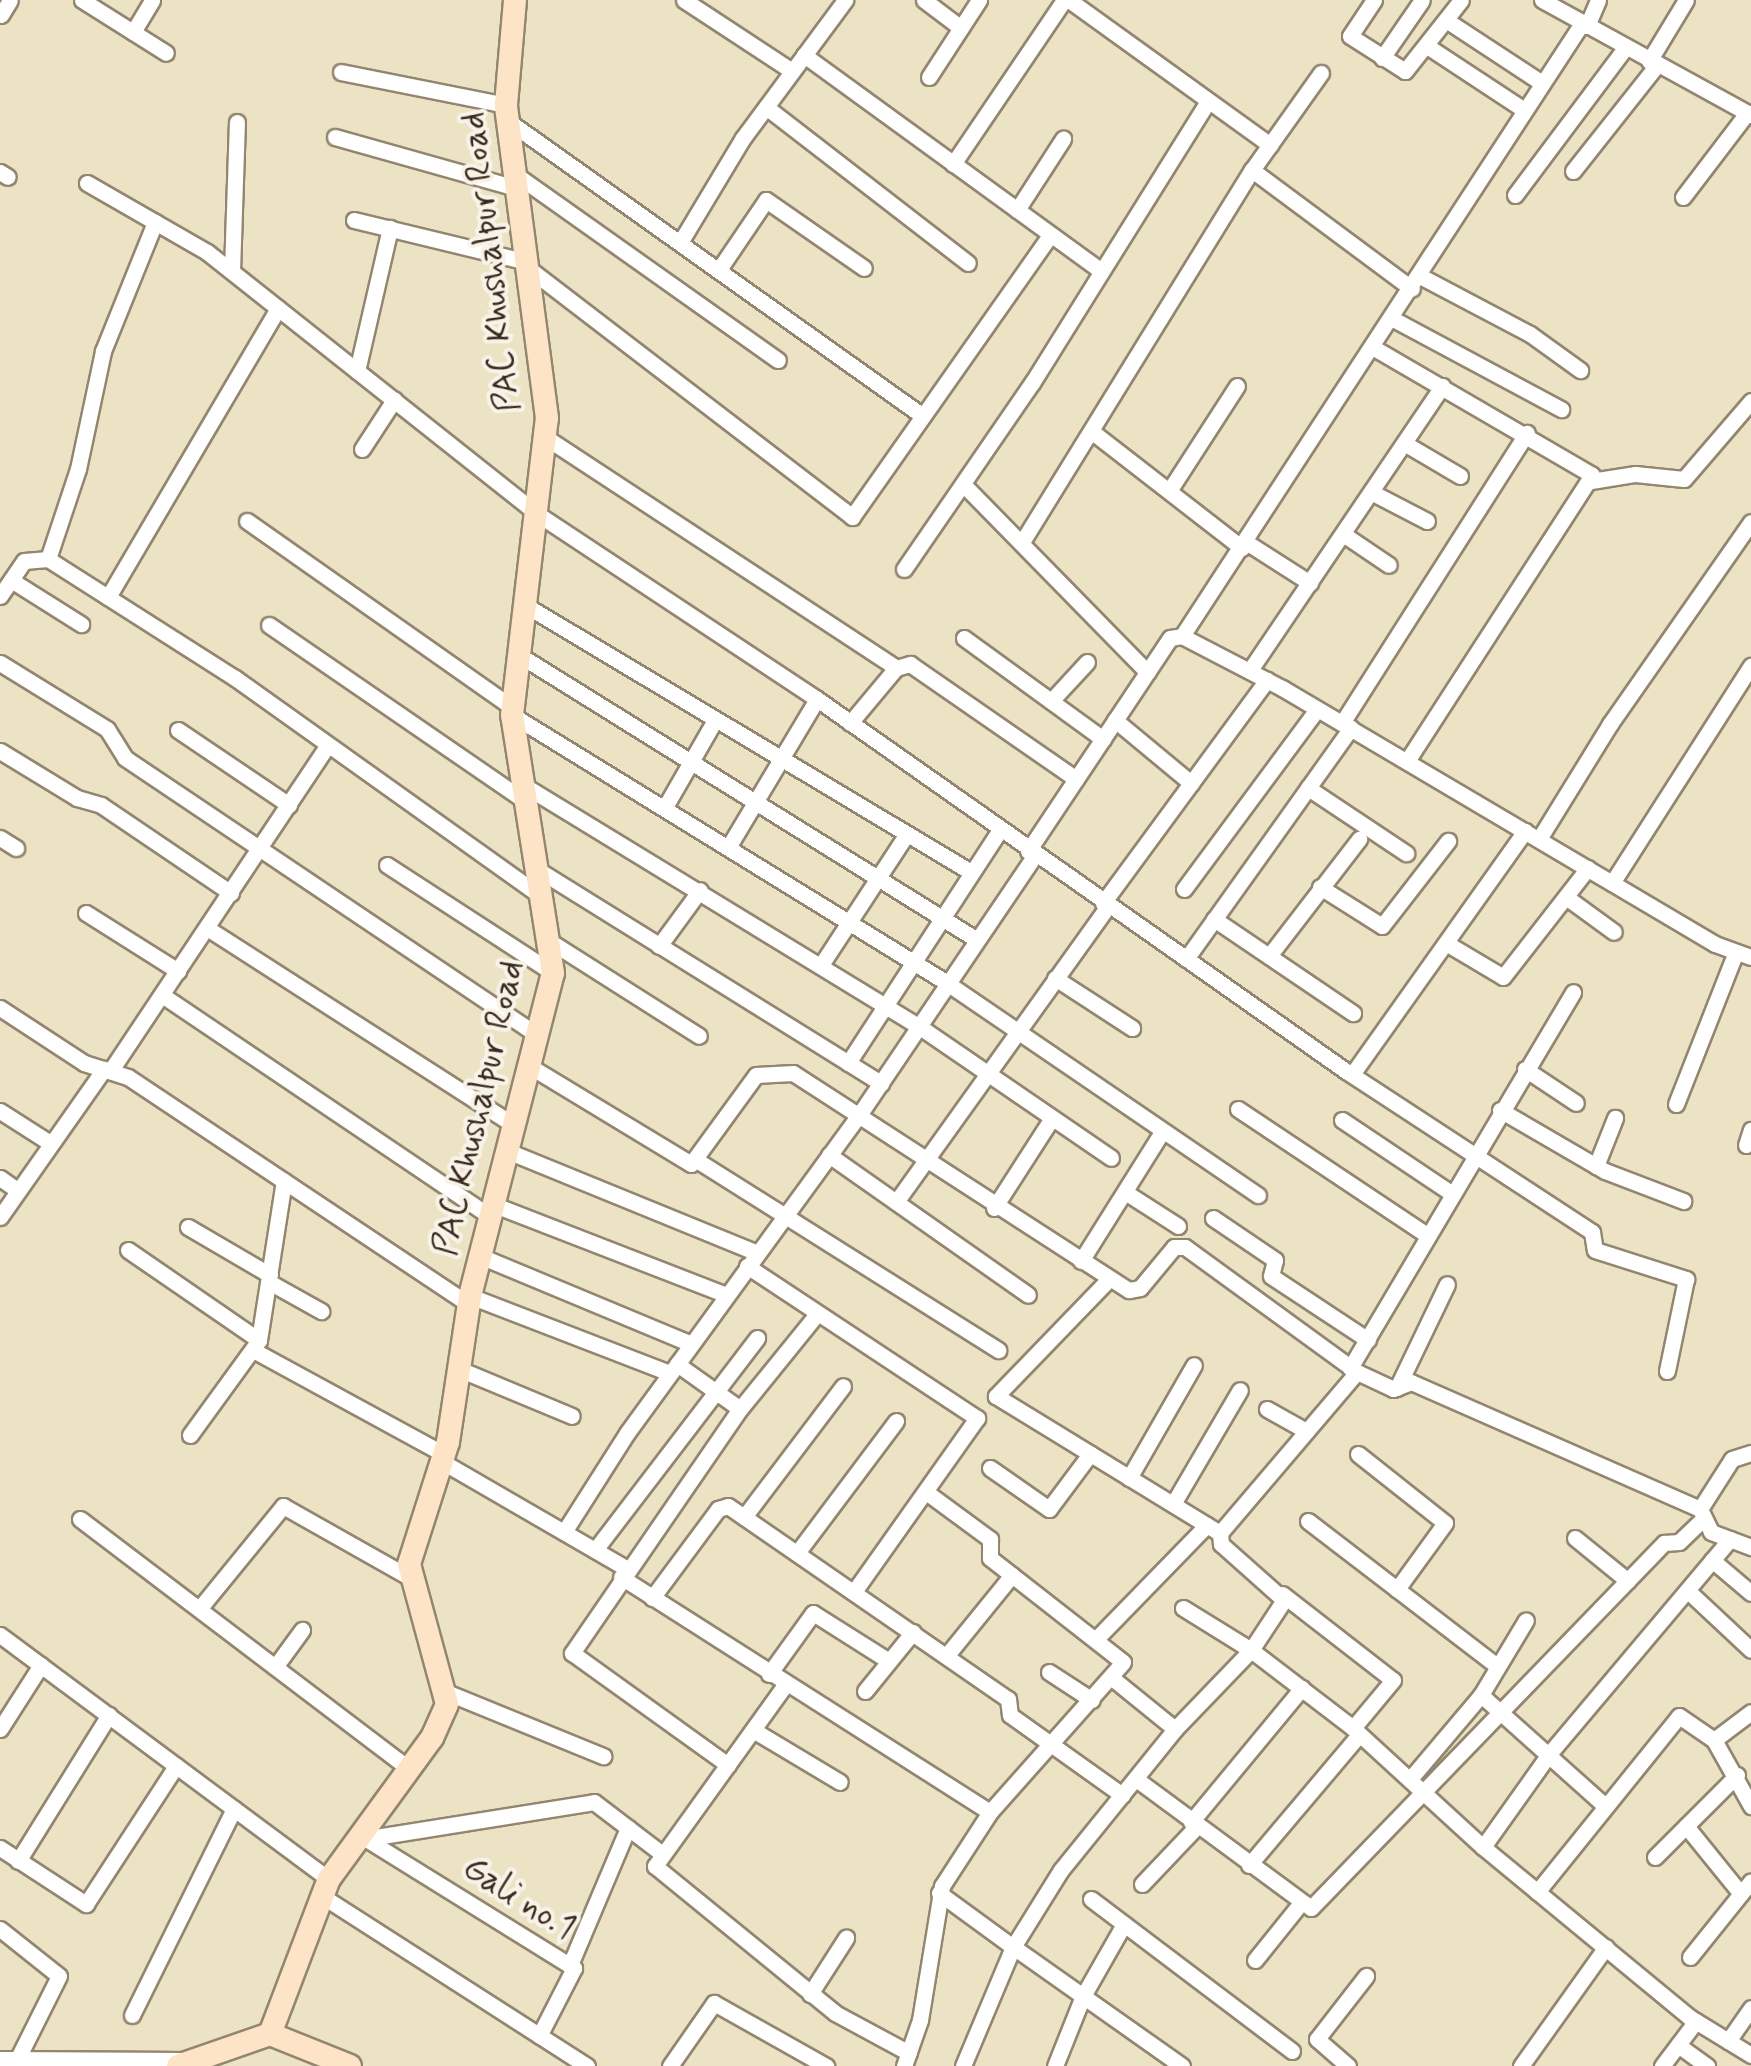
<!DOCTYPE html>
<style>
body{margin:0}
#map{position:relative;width:1751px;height:2066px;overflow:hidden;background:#ebe3c3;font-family:Mynerve,sans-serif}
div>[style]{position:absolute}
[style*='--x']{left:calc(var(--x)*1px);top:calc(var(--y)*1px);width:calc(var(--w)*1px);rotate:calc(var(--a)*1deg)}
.roads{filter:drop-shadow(2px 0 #938670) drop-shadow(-2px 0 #938670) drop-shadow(0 2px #938670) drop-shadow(0 -2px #938670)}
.street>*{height:15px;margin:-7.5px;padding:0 7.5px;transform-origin:7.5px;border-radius:7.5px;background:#fff}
.secondary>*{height:22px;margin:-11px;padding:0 11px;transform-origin:11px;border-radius:11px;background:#fee4c6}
span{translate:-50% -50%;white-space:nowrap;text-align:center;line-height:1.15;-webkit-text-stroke:8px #f7f3e8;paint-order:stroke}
.street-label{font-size:35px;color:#3b2a1e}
</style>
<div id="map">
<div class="roads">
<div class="street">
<i style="--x:82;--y:0;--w:99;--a:32.2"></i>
<i style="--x:684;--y:0;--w:129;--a:33.3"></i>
<i style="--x:924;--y:0;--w:46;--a:37.1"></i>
<i style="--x:1069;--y:0;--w:248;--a:35.8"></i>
<i style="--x:1374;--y:0;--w:43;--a:123.7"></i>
<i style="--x:1350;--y:36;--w:65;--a:32.5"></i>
<i style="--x:1405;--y:71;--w:90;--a:-51.7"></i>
<i style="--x:1542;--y:0;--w:239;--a:28.8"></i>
<i style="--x:1;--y:15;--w:17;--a:-59"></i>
<i style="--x:1446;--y:20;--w:115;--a:33.3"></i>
<i style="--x:1587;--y:26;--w:28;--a:-67"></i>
<i style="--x:133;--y:32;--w:37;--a:-59"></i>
<i style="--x:1427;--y:46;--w:116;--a:33.4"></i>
<i style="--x:804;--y:55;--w:366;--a:36"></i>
<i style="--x:1382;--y:58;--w:70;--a:-55.4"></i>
<i style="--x:1649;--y:61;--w:71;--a:-58.8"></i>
<i style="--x:341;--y:72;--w:168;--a:11.3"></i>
<i style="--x:929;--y:77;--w:92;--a:-57"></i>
<i style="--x:766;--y:107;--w:255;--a:37.7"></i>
<i style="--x:508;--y:121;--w:506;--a:35.42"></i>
<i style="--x:335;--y:137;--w:189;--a:15.7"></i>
<i style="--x:953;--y:164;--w:198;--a:-55.9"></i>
<i style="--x:1252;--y:170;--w:199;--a:36.6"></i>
<i style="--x:1573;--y:171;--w:135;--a:-51.6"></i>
<i style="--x:0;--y:172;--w:9;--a:32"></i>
<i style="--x:515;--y:174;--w:322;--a:35.3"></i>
<i style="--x:87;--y:183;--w:138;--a:29.9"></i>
<i style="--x:207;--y:252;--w:420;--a:38.4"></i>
<i style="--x:536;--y:513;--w:337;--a:33.5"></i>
<i style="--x:817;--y:699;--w:647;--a:35.12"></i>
<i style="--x:1346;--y:1071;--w:294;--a:33.2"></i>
<i style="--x:1592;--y:1232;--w:18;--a:81"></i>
<i style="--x:1595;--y:1250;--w:96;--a:17.7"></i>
<i style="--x:1686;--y:1279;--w:94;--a:101.7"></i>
<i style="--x:1515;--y:195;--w:184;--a:-53.2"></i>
<i style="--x:1683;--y:197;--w:106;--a:-52.7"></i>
<i style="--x:1017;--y:210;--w:85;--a:-57.1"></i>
<i style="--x:354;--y:220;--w:178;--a:13.6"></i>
<i style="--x:681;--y:241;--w:120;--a:-59"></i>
<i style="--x:743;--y:138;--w:172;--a:-53.5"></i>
<i style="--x:528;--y:268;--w:409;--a:37.5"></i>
<i style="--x:852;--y:517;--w:345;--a:-54.9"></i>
<i style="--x:720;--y:268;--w:82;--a:-55.9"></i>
<i style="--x:766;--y:200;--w:119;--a:34.8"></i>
<i style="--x:232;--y:271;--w:149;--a:-88.1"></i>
<i style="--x:1420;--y:276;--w:124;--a:27.8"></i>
<i style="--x:1530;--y:334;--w:62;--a:35.8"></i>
<i style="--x:1393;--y:319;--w:191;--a:28.2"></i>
<i style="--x:1374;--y:348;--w:252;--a:30.2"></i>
<i style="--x:1592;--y:475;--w:341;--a:122.9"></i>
<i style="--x:357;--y:371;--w:147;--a:-77"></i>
<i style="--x:1095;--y:434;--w:186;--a:37.8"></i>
<i style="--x:545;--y:437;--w:420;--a:33.3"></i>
<i style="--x:1404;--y:443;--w:65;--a:30.5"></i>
<i style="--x:362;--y:449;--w:59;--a:-56.9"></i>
<i style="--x:1591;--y:481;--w:45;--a:-9"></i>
<i style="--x:1635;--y:474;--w:49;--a:5.8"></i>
<i style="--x:1684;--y:479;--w:103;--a:-49.3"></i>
<i style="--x:964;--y:485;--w:262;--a:45.6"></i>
<i style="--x:1169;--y:491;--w:125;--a:-57.1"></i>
<i style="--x:1371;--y:492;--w:63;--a:27.4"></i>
<i style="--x:247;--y:521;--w:324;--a:35.1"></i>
<i style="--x:1343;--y:534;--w:55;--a:34"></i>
<i style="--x:1022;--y:542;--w:437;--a:-58.3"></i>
<i style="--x:1252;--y:170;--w:119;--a:-54.6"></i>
<i style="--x:1246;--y:542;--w:76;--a:32.6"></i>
<i style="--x:48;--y:559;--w:95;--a:-71.6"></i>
<i style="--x:78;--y:469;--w:121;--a:-78"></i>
<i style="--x:103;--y:351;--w:139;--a:-68"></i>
<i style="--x:904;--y:569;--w:226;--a:-55.5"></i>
<i style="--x:1032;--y:383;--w:332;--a:-58"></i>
<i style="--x:11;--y:580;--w:83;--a:32.2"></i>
<i style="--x:0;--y:596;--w:42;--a:-55.6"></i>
<i style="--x:24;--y:561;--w:24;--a:-5"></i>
<i style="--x:48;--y:559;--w:222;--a:32.5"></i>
<i style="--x:235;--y:678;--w:376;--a:35.5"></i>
<i style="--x:108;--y:597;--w:335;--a:-59.5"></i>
<i style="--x:525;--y:605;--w:520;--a:30.91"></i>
<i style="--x:269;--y:625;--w:314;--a:34.5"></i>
<i style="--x:1182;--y:636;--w:732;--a:-56.87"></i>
<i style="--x:964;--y:638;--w:172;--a:36"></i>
<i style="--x:519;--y:655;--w:536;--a:31.88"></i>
<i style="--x:0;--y:663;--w:126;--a:31.7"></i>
<i style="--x:107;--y:729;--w:34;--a:58"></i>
<i style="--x:125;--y:758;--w:494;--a:33.9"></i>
<i style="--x:1250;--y:670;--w:343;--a:-55.9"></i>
<i style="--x:1051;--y:701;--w:53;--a:-47.3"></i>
<i style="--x:512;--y:715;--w:507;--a:31.62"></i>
<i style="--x:944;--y:981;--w:380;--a:34.3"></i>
<i style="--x:1115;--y:720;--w:99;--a:39.7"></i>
<i style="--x:850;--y:723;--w:72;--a:-50.1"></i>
<i style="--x:896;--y:668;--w:15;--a:-16"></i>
<i style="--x:910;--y:664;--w:202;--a:34.7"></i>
<i style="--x:1342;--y:723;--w:344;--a:-57.5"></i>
<i style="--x:178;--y:730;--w:134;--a:34"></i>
<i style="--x:0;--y:751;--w:90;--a:31.4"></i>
<i style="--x:77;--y:798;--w:25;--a:16"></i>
<i style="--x:101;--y:805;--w:157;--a:34.1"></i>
<i style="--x:525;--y:786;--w:459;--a:31.4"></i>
<i style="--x:917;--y:1025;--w:235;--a:34.4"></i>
<i style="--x:1308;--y:788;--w:118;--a:33.6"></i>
<i style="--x:665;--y:807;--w:100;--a:-60.1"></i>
<i style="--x:0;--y:838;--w:19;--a:32"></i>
<i style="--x:1539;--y:839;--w:135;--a:-58.3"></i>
<i style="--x:1610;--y:724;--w:246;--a:-55.1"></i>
<i style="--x:729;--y:846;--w:171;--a:-59.1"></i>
<i style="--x:1028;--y:851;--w:256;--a:-56.3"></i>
<i style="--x:1170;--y:638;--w:12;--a:-9"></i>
<i style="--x:1182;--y:636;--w:113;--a:27.5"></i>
<i style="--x:1282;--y:688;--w:503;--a:30.59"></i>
<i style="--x:1715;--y:944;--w:38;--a:20"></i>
<i style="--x:387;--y:865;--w:198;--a:33"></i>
<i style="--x:540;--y:871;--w:402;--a:31.9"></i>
<i style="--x:1612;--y:883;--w:258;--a:-57.4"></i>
<i style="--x:1320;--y:887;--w:73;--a:32.2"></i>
<i style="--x:1382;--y:926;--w:108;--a:-52.2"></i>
<i style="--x:1184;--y:889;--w:224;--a:-53.5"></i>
<i style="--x:1566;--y:897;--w:59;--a:36.1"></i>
<i style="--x:1103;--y:903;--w:277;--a:-53.7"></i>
<i style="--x:86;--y:913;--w:109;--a:32.2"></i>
<i style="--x:1214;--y:919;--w:168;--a:34.1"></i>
<i style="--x:207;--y:928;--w:363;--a:32.7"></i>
<i style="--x:551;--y:942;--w:175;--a:32.4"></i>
<i style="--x:1446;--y:943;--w:66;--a:30.8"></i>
<i style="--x:1503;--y:977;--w:138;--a:-52.1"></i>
<i style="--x:659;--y:946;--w:69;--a:-53.8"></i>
<i style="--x:1269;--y:956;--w:148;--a:-52.4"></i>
<i style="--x:1186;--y:959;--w:284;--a:-54.5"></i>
<i style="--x:821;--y:965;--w:155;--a:-56.8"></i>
<i style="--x:1055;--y:978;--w:92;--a:33"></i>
<i style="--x:162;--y:995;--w:396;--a:34"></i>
<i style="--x:0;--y:1008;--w:100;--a:33.2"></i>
<i style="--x:84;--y:1063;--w:46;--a:17.7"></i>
<i style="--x:128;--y:1077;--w:410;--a:33.7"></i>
<i style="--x:848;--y:1063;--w:277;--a:-56.9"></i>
<i style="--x:526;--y:1064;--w:193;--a:31.2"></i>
<i style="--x:691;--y:1164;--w:110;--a:-53.9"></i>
<i style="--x:756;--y:1075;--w:37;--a:-3"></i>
<i style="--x:793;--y:1073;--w:400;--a:32.9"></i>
<i style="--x:1129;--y:1290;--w:11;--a:-10"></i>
<i style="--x:1140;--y:1288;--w:53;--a:-50.3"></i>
<i style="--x:1174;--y:1247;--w:11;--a:0"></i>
<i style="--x:1185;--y:1247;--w:213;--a:36"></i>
<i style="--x:1357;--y:1372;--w:40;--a:25"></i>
<i style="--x:1393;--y:1389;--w:19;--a:-21"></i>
<i style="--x:1411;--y:1382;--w:316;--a:23.7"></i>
<i style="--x:1700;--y:1509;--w:25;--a:64"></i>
<i style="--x:1711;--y:1532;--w:43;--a:20.6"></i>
<i style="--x:1525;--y:1069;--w:61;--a:33.7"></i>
<i style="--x:111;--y:1070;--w:387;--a:-56.3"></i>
<i style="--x:1353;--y:1073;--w:297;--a:-54.6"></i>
<i style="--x:1676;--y:1104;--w:163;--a:-68.5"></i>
<i style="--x:1238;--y:1109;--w:227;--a:33.7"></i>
<i style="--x:1500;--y:1110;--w:121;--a:30.2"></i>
<i style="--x:1605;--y:1171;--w:84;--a:21"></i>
<i style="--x:0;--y:1111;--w:59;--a:32.6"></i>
<i style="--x:1342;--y:1120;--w:131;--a:33.8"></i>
<i style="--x:1746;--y:1145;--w:16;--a:-72"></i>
<i style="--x:505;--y:1150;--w:272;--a:22.2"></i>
<i style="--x:829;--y:1155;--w:243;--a:35.1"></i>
<i style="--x:698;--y:1161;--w:355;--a:32.2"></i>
<i style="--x:1596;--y:1166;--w:52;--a:-68.4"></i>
<i style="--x:0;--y:1178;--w:21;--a:35"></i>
<i style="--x:1125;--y:1192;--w:63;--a:32.7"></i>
<i style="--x:896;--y:1202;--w:364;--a:-54.4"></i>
<i style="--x:492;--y:1204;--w:252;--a:21.2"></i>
<i style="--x:994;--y:1208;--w:107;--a:-57.2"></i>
<i style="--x:0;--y:1217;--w:181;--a:-54.9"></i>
<i style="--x:1213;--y:1218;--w:75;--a:34.1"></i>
<i style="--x:1275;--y:1260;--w:16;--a:104"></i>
<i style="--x:1271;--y:1276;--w:116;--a:33.4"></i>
<i style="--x:188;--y:1227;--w:95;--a:30.3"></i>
<i style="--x:128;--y:1250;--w:159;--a:34.5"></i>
<i style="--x:480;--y:1256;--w:229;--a:22.6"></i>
<i style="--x:1081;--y:1261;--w:152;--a:-57.9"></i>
<i style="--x:747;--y:1266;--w:276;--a:33.5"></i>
<i style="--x:977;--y:1418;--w:213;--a:125.3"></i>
<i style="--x:1109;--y:1279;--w:163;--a:134"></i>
<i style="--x:996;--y:1396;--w:263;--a:31.5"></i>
<i style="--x:269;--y:1282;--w:60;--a:29.1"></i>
<i style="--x:470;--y:1296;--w:214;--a:21.1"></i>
<i style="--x:253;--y:1350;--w:217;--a:28.6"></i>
<i style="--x:677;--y:1364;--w:77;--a:35.5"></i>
<i style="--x:1350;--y:1368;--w:437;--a:-59.3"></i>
<i style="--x:459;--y:1369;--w:122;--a:22.6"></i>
<i style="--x:1357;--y:1372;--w:211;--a:130.4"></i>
<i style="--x:1220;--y:1533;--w:11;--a:85"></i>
<i style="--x:1221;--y:1544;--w:84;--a:41.6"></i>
<i style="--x:1284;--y:1600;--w:60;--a:123.4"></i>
<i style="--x:1251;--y:1650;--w:128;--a:37.4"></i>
<i style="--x:1353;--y:1728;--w:176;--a:42.5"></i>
<i style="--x:1483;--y:1847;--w:267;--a:39.5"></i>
<i style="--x:1689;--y:2017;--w:73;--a:31.5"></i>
<i style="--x:1397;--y:1388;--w:115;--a:-64.3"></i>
<i style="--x:1267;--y:1409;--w:45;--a:29.4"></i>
<i style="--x:190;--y:1435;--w:117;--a:-54"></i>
<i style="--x:259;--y:1340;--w:161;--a:-81.1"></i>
<i style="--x:1358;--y:1454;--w:111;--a:38.4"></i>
<i style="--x:1445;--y:1523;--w:82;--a:126"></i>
<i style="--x:441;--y:1461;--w:215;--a:30.1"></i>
<i style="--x:990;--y:1468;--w:72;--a:34.8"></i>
<i style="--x:1049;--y:1509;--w:69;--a:-53.3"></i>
<i style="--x:1129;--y:1478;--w:130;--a:-60.1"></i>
<i style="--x:1173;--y:1504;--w:132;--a:-59.6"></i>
<i style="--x:1700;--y:1509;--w:59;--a:-57.4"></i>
<i style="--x:1732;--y:1459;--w:20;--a:-18"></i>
<i style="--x:744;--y:1517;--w:164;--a:-52.9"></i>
<i style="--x:80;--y:1519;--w:413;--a:37.2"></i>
<i style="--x:1308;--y:1521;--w:238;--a:37.5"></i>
<i style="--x:564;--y:1532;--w:117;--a:-57.5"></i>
<i style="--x:627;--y:1433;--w:394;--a:-53.9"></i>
<i style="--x:859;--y:1115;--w:314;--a:-55.9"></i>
<i style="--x:1575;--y:1538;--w:68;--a:39.1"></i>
<i style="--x:595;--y:1550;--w:267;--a:-52.6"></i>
<i style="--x:797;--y:1553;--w:165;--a:-53.1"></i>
<i style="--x:1712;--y:1560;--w:51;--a:40.2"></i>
<i style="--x:621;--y:1577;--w:437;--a:32.5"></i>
<i style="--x:1688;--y:1591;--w:86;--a:43.1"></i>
<i style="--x:1282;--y:1594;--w:140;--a:37.8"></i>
<i style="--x:1393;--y:1680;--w:62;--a:129.8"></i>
<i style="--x:652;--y:1598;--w:111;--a:-53.4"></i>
<i style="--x:718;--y:1509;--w:10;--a:-17"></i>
<i style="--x:728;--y:1506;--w:340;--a:34.6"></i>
<i style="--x:1008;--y:1699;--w:16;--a:83"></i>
<i style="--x:1010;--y:1715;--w:138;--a:35.5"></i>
<i style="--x:199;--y:1609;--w:133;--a:-50.8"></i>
<i style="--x:283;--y:1506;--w:147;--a:29.4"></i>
<i style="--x:0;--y:1635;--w:410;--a:36.6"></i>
<i style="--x:1096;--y:1639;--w:159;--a:-45.8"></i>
<i style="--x:947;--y:1655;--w:103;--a:-50.9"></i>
<i style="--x:275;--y:1667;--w:46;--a:-53.9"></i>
<i style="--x:1049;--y:1672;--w:51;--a:33.1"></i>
<i style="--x:769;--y:1674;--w:75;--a:-54.2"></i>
<i style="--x:813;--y:1613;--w:90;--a:32.3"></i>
<i style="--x:1112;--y:1678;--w:81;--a:39"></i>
<i style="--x:785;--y:1685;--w:223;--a:125.7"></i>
<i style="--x:655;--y:1866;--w:232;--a:39.2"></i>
<i style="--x:835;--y:2013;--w:84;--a:28.4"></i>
<i style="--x:865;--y:1691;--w:76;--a:-50.9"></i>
<i style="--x:446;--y:1692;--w:170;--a:22.2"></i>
<i style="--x:1481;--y:1695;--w:166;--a:41.8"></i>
<i style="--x:0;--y:1729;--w:76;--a:-57.4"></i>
<i style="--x:753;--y:1730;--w:101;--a:30.9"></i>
<i style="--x:1714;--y:1740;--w:46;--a:-37.1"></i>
<i style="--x:728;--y:1765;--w:192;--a:-144.3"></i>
<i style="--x:572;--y:1653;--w:296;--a:-55.5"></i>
<i style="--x:740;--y:1409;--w:122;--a:-51"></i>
<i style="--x:1136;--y:1779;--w:217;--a:36.4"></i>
<i style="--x:1311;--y:1908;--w:508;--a:-45.96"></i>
<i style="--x:1664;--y:1543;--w:15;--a:-4"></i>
<i style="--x:1679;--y:1542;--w:33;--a:-44"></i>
<i style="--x:1410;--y:1779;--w:110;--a:-49.8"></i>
<i style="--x:1481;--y:1695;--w:87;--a:-59"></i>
<i style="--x:1191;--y:1822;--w:174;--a:-50.4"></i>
<i style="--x:1686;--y:1826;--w:87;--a:51"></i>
<i style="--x:366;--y:1839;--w:245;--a:31.8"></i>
<i style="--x:574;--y:1968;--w:76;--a:117.2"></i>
<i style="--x:357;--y:1840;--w:240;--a:-9.1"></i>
<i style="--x:594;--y:1802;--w:84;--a:37.3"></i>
<i style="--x:1483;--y:1847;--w:114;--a:-54.6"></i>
<i style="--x:1549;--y:1754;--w:281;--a:-49.9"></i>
<i style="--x:0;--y:1848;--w:103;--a:33.1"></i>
<i style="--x:86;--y:1904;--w:165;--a:-56.9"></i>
<i style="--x:1655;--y:1857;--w:116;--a:-45"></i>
<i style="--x:18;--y:1861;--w:172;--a:-58.1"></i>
<i style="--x:1249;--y:1865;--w:169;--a:-49.8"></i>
<i style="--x:1142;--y:1884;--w:80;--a:-46.5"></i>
<i style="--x:1537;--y:1892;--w:226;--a:-51.1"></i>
<i style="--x:1679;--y:1716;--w:42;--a:34.4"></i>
<i style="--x:1714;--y:1740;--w:76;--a:60.7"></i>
<i style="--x:939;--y:1893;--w:92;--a:36.1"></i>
<i style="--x:1013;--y:1947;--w:129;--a:112.8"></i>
<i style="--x:322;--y:1896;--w:315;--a:32.7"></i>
<i style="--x:1091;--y:1899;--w:252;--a:37.1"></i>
<i style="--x:0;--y:1929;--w:75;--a:38.5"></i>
<i style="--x:59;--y:1976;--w:101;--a:116.6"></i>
<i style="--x:1690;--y:1957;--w:97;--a:-51.2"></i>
<i style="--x:1255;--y:1960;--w:72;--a:-51.2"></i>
<i style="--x:570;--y:1965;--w:149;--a:-67.1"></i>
<i style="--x:810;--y:1994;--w:67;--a:-57.3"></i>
<i style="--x:132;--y:2015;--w:230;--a:-63.7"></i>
<i style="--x:1728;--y:2041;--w:40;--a:-55.1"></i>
<i style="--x:1678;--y:2045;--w:36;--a:36"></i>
<i style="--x:0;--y:2059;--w:186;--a:0.3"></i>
<i style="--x:670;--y:2066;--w:77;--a:-55.1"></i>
<i style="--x:714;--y:2003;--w:129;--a:29.4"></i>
<i style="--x:904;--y:2066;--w:49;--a:-70.8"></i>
<i style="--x:920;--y:2020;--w:136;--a:-80.7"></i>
<i style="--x:942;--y:1886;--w:88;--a:-57"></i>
<i style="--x:990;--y:1812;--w:200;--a:-48.4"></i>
<i style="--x:1123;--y:1662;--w:169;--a:-142"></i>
<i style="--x:990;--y:1558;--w:19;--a:-90"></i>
<i style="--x:990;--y:1539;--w:79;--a:-143.7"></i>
<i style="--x:1055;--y:2066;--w:75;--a:-68.2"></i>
<i style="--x:1083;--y:1996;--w:83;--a:-60.3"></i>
<i style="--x:1182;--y:2066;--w:207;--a:-144.8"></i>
<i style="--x:1013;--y:1947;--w:91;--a:-58.1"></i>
<i style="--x:1061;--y:1870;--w:181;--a:-51"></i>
<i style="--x:1175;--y:1729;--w:110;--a:-46.1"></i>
<i style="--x:1251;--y:1650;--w:80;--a:-148.3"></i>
<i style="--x:1348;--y:2066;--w:41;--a:-138.9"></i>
<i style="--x:1317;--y:2039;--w:80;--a:-52.1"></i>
<i style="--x:1521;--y:2066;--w:146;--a:-54.5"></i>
<i style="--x:1662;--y:2066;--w:56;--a:-52.9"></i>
</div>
<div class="secondary">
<i style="--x:178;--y:2066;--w:97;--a:-19.2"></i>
<i style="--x:350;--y:2066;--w:86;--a:-158.2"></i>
<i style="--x:270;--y:2034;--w:166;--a:-69.2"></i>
<i style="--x:329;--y:1879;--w:175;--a:-53.9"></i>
<i style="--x:432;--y:1738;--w:37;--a:-66"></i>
<i style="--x:447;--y:1704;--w:145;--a:-105.2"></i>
<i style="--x:409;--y:1564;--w:128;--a:-72.3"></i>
<i style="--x:448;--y:1442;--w:148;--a:-81.4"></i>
<i style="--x:470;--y:1296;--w:333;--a:-75.6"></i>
<i style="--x:553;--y:973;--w:261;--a:-99"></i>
<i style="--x:512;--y:715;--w:299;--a:-83.3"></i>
<i style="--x:547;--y:418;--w:316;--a:-97.5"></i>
<i style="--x:506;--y:105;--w:105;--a:-85.1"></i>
</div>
</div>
<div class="street-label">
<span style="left:491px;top:262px;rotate:-97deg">PAC Khushalpur Road</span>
<span style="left:479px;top:1108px;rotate:-77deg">PAC Khushalpur Road</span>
<span style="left:519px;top:1898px;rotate:32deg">Gali no.1</span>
</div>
</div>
